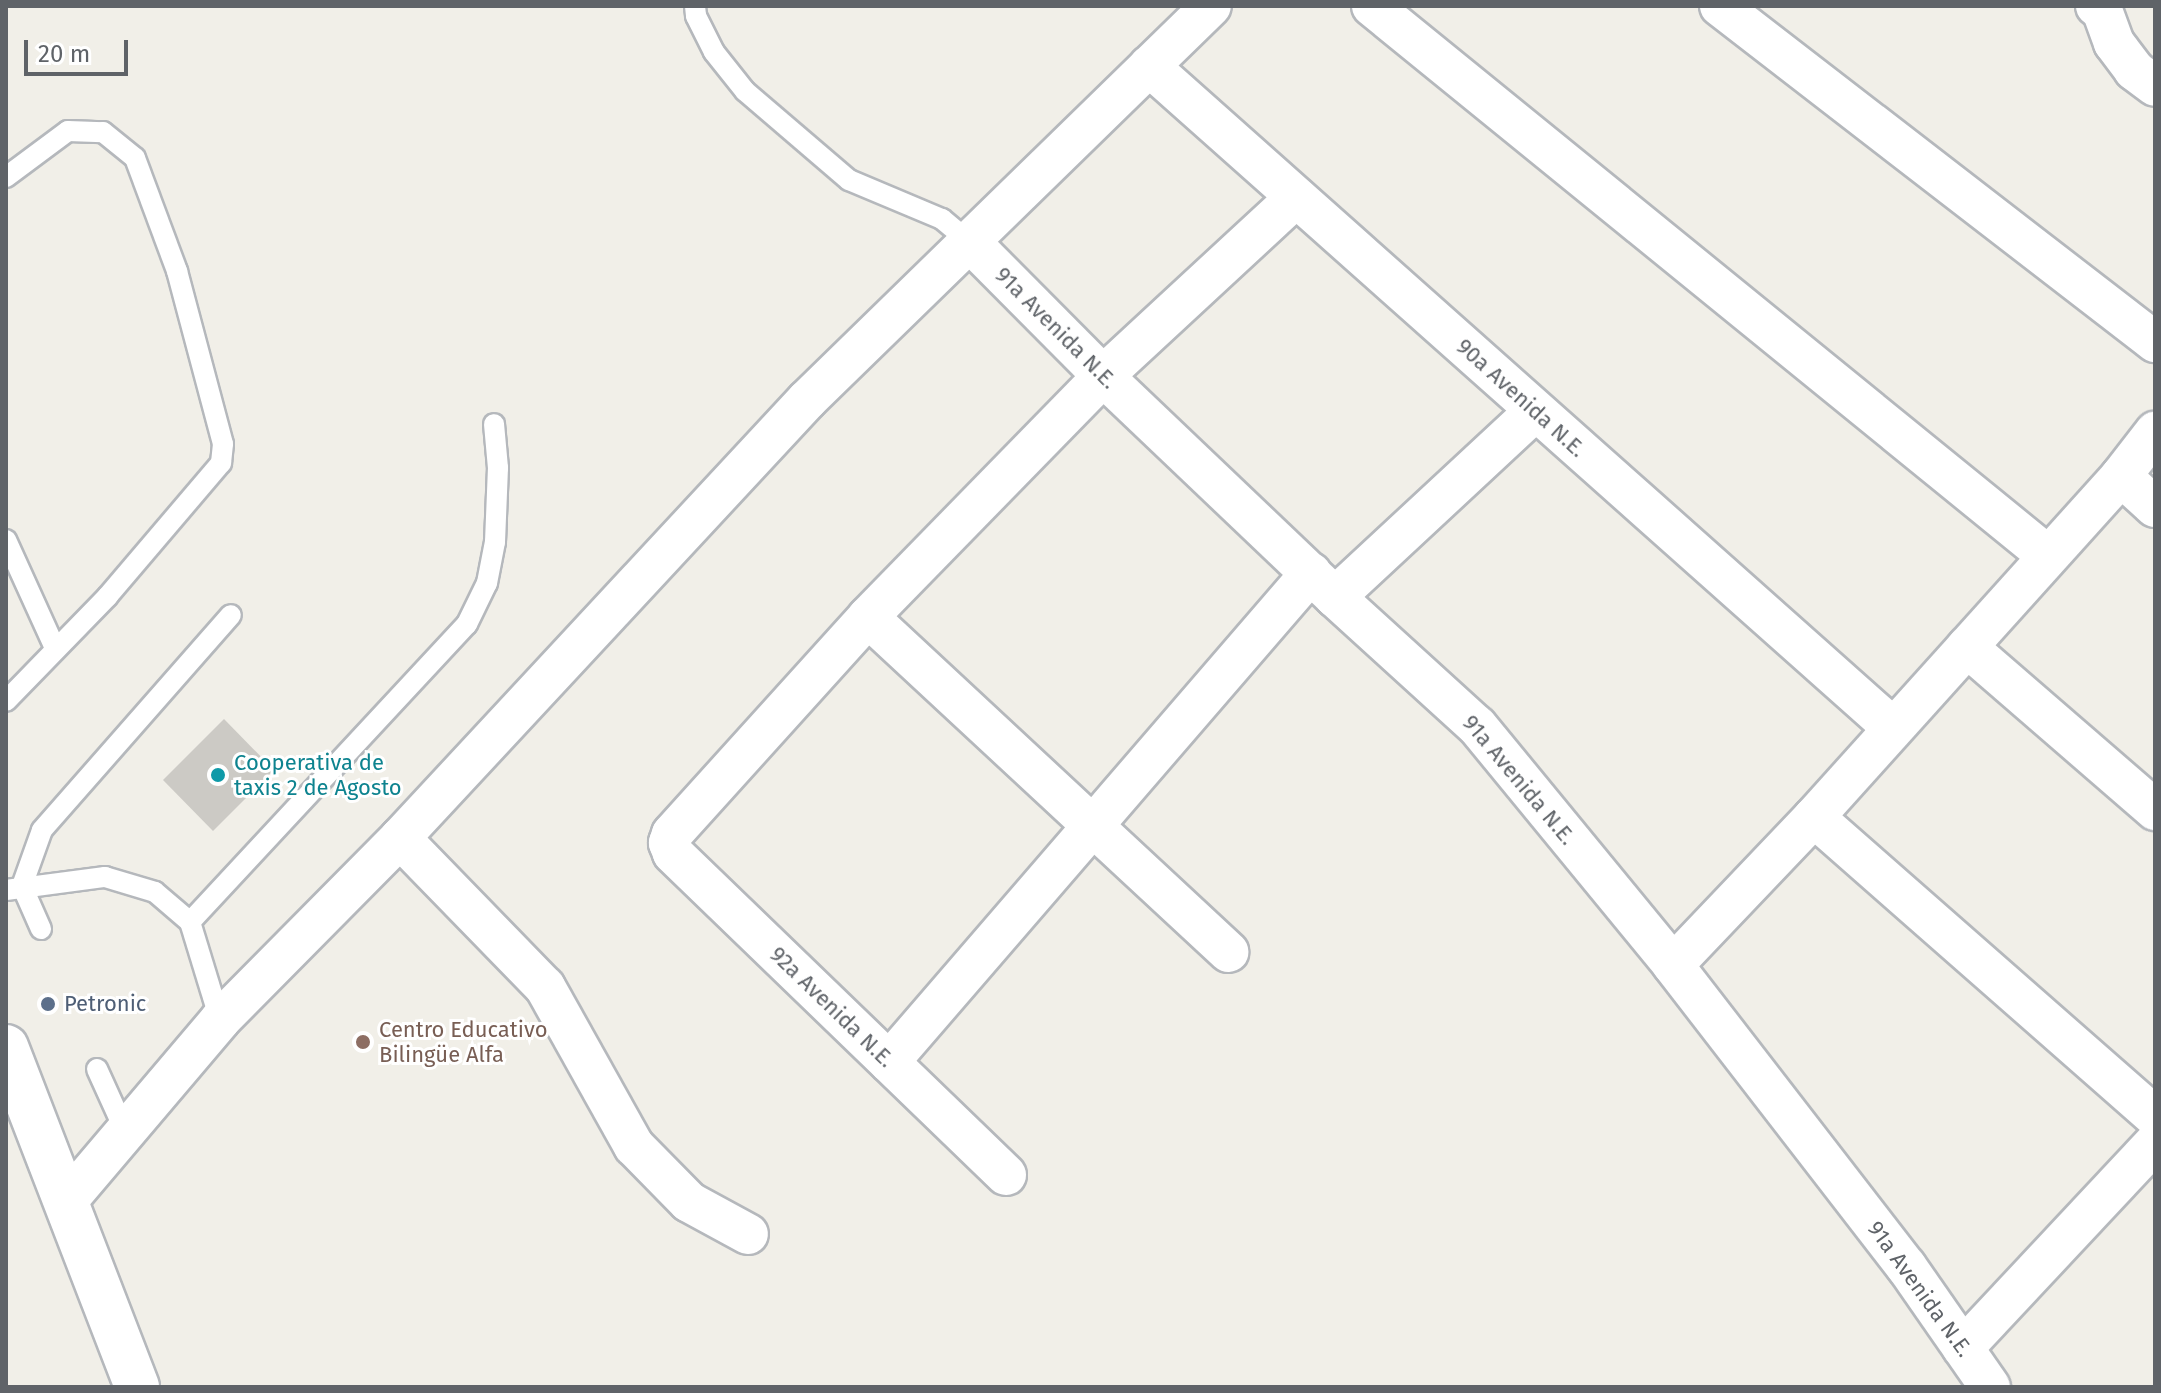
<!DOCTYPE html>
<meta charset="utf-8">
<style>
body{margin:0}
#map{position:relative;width:2161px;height:1393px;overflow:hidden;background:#f1efe8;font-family:"Fira Sans",sans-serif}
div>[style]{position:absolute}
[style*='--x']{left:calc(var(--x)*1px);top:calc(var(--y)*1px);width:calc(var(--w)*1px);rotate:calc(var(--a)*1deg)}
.building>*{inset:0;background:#cccac5}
.roads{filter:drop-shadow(2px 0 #b5b8bc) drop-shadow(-2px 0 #b5b8bc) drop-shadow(0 2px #b5b8bc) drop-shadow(0 -2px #b5b8bc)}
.service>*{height:20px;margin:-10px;padding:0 10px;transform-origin:10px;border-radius:10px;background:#fff}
.minor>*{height:40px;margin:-20px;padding:0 20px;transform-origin:20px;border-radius:20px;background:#fff}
.secondary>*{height:44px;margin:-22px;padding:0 22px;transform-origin:22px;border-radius:22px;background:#fff}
.dots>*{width:22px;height:22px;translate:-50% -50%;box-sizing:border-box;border:4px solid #fff;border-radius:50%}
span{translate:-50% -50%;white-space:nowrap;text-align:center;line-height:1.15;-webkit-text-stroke:6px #fff;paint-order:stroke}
.street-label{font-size:22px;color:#5f6368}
.culture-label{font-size:22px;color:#0d838f}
.left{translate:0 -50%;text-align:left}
.service-label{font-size:22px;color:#4e5e75}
.education-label{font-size:22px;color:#785e54}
.frame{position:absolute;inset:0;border:8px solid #5f6368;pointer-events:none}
.scale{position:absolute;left:24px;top:40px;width:104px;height:36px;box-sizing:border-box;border:4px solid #5f6368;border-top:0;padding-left:10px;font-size:24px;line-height:28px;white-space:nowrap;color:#5f6368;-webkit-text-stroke:6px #fff;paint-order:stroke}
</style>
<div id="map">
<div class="building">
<i style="clip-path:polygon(224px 719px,274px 770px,213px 831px,163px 780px)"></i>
</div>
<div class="roads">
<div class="service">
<i style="--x:695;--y:6;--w:10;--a:84"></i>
<i style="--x:696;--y:16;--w:40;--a:63.4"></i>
<i style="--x:714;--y:52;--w:50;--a:51.5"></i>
<i style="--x:745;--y:91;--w:137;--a:40.6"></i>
<i style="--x:849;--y:180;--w:101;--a:22.8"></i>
<i style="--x:942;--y:219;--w:38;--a:40"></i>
<i style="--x:6;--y:177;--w:77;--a:-36.6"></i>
<i style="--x:68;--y:131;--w:35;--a:2"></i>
<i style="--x:103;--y:132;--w:41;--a:39.1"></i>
<i style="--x:135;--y:158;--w:121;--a:69.6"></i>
<i style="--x:177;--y:271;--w:179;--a:75.1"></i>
<i style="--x:223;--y:444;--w:19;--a:96"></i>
<i style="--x:221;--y:463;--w:175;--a:130.4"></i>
<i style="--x:108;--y:596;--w:146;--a:134.2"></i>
<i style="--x:6;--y:540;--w:119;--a:65.6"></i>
<i style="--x:6;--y:890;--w:100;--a:-7.5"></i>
<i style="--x:105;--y:877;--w:52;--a:16.7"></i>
<i style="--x:155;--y:892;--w:46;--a:40.6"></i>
<i style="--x:190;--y:922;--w:102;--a:73"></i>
<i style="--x:190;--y:922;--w:407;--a:-47.1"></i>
<i style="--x:467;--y:624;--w:46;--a:-64"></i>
<i style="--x:487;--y:583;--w:42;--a:-79"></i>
<i style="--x:495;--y:542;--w:74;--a:-87.7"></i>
<i style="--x:498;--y:468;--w:44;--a:-95.2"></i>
<i style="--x:41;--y:929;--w:47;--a:-113.8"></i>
<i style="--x:22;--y:886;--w:59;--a:-70.3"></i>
<i style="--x:42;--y:830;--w:286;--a:-48.7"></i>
<i style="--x:97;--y:1069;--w:70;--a:65.6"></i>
</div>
<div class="minor">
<i style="--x:1372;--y:6;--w:871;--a:39.13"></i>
<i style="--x:1720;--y:6;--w:550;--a:37.68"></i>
<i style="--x:2096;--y:6;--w:7;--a:34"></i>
<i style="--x:2102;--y:10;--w:35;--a:70"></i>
<i style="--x:2114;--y:43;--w:34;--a:53"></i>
<i style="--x:2134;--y:70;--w:26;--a:37"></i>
<i style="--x:1149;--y:66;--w:996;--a:41.66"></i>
<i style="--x:971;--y:243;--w:187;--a:45.2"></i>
<i style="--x:1103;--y:376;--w:320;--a:43.6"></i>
<i style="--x:1335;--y:597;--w:192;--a:42.3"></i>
<i style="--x:1477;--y:726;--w:309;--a:50.6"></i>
<i style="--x:1673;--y:965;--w:381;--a:52.3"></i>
<i style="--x:1906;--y:1266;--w:147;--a:55.2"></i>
<i style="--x:2121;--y:476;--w:46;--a:42.4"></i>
<i style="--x:1335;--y:597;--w:273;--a:-42.9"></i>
<i style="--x:868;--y:617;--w:492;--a:42.9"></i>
<i style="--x:1967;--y:647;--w:249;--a:40.9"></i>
<i style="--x:1814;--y:817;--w:454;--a:41.3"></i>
<i style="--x:400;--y:838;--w:208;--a:45.8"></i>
<i style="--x:545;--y:987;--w:182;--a:60.8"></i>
<i style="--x:634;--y:1146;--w:78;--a:45.5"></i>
<i style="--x:689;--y:1202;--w:67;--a:28.5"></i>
<i style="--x:1673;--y:965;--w:204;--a:-46.4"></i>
<i style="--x:1814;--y:817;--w:459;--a:-48"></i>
<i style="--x:2121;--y:476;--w:56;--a:-52.3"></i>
<i style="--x:889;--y:1062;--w:646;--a:-49.21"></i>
<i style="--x:1006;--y:1175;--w:463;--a:-136"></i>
<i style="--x:673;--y:853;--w:11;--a:-112"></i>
<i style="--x:669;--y:843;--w:9;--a:-72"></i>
<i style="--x:672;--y:834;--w:292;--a:-47.9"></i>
<i style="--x:868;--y:617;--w:337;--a:-45.7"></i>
<i style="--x:1103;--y:376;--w:263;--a:-42.8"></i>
<i style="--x:65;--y:1203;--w:240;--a:-49.7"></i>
<i style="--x:220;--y:1020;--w:256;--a:-45.3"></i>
<i style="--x:400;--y:838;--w:598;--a:-47.1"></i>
<i style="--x:807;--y:400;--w:564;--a:-44.28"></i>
<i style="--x:1963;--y:1348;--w:281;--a:-46.9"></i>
</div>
<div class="secondary">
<i style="--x:6;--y:1047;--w:364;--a:68.9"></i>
</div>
</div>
<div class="dots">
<i style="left:218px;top:775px;background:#0f9aa8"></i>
<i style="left:48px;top:1004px;background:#5c6f8a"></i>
<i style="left:363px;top:1042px;background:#8d6e63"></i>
</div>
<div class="street-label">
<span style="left:1056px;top:328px;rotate:45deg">91a Avenida N.E.</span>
<span style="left:1521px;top:398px;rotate:42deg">90a Avenida N.E.</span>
<span style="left:1519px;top:780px;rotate:50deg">91a Avenida N.E.</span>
<span style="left:832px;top:1007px;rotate:44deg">92a Avenida N.E.</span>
<span style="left:1920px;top:1289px;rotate:54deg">91a Avenida N.E.</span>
</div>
<div class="culture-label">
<span class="left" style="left:234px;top:775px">Cooperativa de<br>taxis 2 de Agosto</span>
</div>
<div class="service-label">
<span class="left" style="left:64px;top:1004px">Petronic</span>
</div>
<div class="education-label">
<span class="left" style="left:379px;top:1042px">Centro Educativo<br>Bilingüe Alfa</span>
</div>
<div class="frame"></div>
<div class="scale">20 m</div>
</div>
